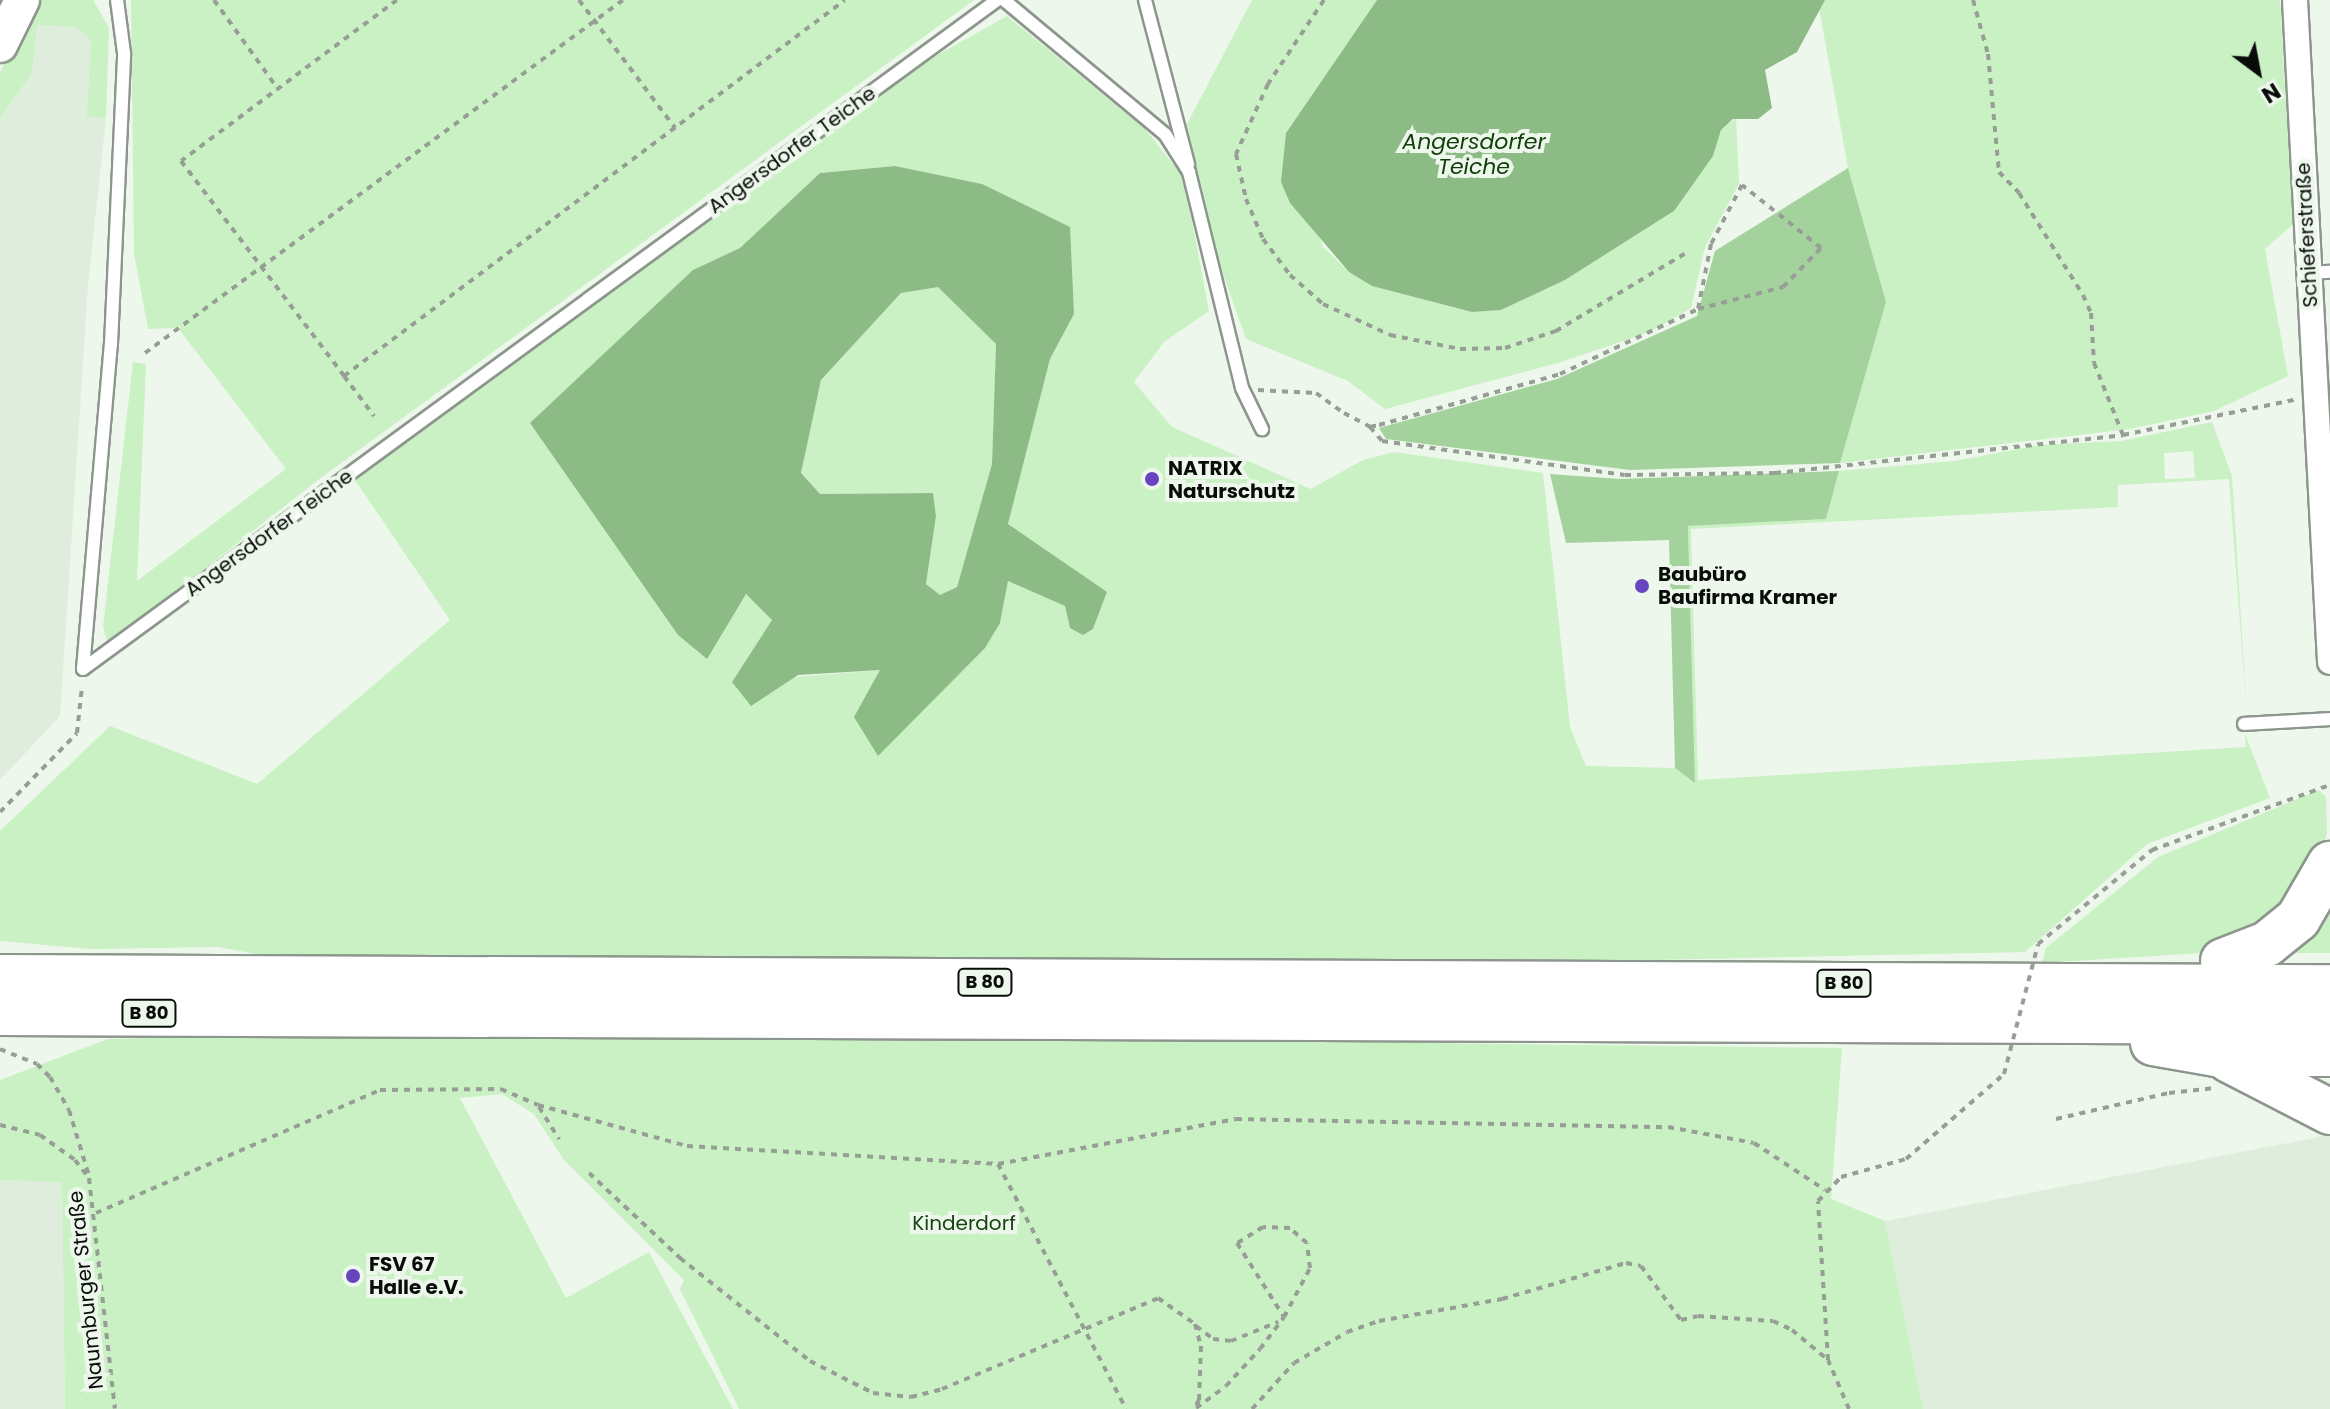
<!DOCTYPE html>
<meta charset="utf-8">
<style>
body{margin:0}
#map{position:relative;width:2330px;height:1409px;overflow:hidden;background:#edf7eb;font-family:Poppins,sans-serif}
div>[style]{position:absolute}
[style*='--x']{left:calc(var(--x)*1px);top:calc(var(--y)*1px);width:calc(var(--w)*1px);rotate:calc(var(--a)*1deg)}
.built>*{inset:0;background:#deeddc}
.green>*{inset:0;background:#c9f1c3}
.forest>*{inset:0;background:#a3d29c}
.water>*{inset:0;background:#8dbb86}
.path>*{height:4px;margin-top:-2px;transform-origin:0;background:repeating-linear-gradient(90deg,#979e95 0 6px,transparent 0 12px)}
.roads{filter:drop-shadow(2px 0 #8d968c) drop-shadow(-2px 0 #8d968c) drop-shadow(0 2px #8d968c) drop-shadow(0 -2px #8d968c)}
.lane>*{height:12px;margin:-6px;padding:0 6px;transform-origin:6px;border-radius:6px;background:#fff}
.street>*{height:24px;margin:-12px;padding:0 12px;transform-origin:12px;border-radius:12px;background:#fff}
.secondary>*{height:34px;margin:-17px;padding:0 17px;transform-origin:17px;border-radius:17px;background:#fff}
.highway>*{height:44px;margin:-22px;padding:0 22px;transform-origin:22px;border-radius:22px;background:#fff}
.path-bridge>*{height:4px;margin-top:-2px;transform-origin:0;background:repeating-linear-gradient(90deg,#979e95 0 6px,transparent 0 12px)}
.dots>*{width:22px;height:22px;translate:-50% -50%;box-sizing:border-box;border:4px solid #edf7eb;border-radius:50%}
span{translate:-50% -50%;white-space:nowrap;text-align:center;line-height:1.15;-webkit-text-stroke:8px #edf7eb;paint-order:stroke}
.shield-label span{padding:2px 6px;background:#edf7eb;border:2px solid;border-radius:6px;-webkit-text-stroke-width:0}
.shield-label{font-size:18px;color:#090c09;font-weight:700}
.street-label{font-size:20px;color:#090c09}
.poi-label{font-size:20px;color:#090c09;font-weight:700}
.left{translate:0 -50%;text-align:left}
.park-label{font-size:20px;color:#164410}
.water-label{font-size:22px;color:#0e3d07;font-style:italic}
.north{position:absolute;left:2218px;top:32px;width:80px;height:80px;-webkit-text-stroke:6px #edf7eb;paint-order:stroke;rotate:148deg;font-size:22px;font-weight:700;line-height:32px;text-align:center;color:#090c09}
.north::after{content:'';display:block;margin:auto;width:28px;height:36px;background:#090c09;clip-path:polygon(50% 0,100% 100%,50% 72%,0 100%)}
</style>
<div id="map">
<div class="built">
<i style="clip-path:polygon(36px 25px,77px 27px,91px 42px,88px 117px,106px 118px,88px 285px,60px 716px,0 780px,0 119px,32px 73px)"></i>
<i style="clip-path:polygon(2330px 1135px,2330px 1409px,1923px 1409px,1885px 1221px)"></i>
<i style="clip-path:polygon(0 1180px,62px 1181px,65px 1409px,0 1409px)"></i>
</div>
<div class="green">
<i style="clip-path:polygon(40px 0,93px 0,109px 28px,106px 118px,87px 117px,91px 42px,77px 27px,37px 25px,32px 73px,0 119px,0 72px)"></i>
<i style="clip-path:polygon(131px 0,974px 0,322px 477px,108px 644px,103px 627px,133px 362px,146px 364px,137px 581px,286px 469px,178px 328px,148px 329px,134px 254px)"></i>
<i style="clip-path:polygon(1252px 0,1377px 0,1286px 133px,1323px 247px,1349px 272px,1372px 286px,1472px 312px,1501px 310px,1565px 280px,1668px 215px,1713px 156px,1721px 130px,1736px 118px,1739px 184px,1705px 247px,1691px 308px,1650px 332px,1558px 363px,1385px 409px,1348px 381px,1246px 339px,1211px 240px,1187px 124px)"></i>
<i style="clip-path:polygon(1825px 0,2280px 0,2293px 224px,2265px 249px,2288px 376px,2214px 411px,2130px 429px,1840px 463px,1886px 302px,1848px 168px,1819px 8px)"></i>
<i style="clip-path:polygon(evenodd,1007px 16px,1145px 129px,1184px 178px,1209px 311px,1164px 342px,1134px 382px,1172px 427px,1311px 489px,1363px 460px,1394px 452px,1543px 473px,1570px 727px,1586px 766px,1675px 768px,1695px 782px,1688px 526px,1826px 519px,1839px 471px,1954px 461px,2041px 445px,2121px 441px,2212px 422px,2232px 476px,2247px 714px,2229px 479px,2118px 485px,2118px 507px,1691px 529px,1698px 780px,2246px 747px,2245px 734px,2270px 798px,2147px 844px,2025px 952px,1377px 966px,304px 963px,218px 947px,91px 949px,0 941px,0 831px,110px 726px,257px 784px,450px 620px,353px 477px,841px 119px,916px 67px,1007px 16px,895px 166px,982px 184px,1074px 314px,1050px 359px,1008px 524px,1107px 593px,1093px 629px,1070px 628px,1065px 606px,1008px 581px,1000px 623px,881px 670px,732px 682px,772px 620px,746px 594px,706px 658px,678px 635px,610px 536px,693px 270px,740px 248px,820px 173px,895px 166px,1007px 16px,2193px 451px,2195px 478px,2165px 479px,2164px 453px,2193px 451px)"></i>
<i style="clip-path:polygon(938px 286px,996px 344px,992px 464px,957px 587px,940px 595px,926px 584px,936px 516px,933px 493px,820px 494px,801px 473px,821px 380px,901px 293px)"></i>
<i style="clip-path:polygon(2319px 790px,2326px 797px,2327px 833px,2310px 891px,2217px 952px,2042px 963px,2046px 948px,2158px 857px)"></i>
<i style="clip-path:polygon(2330px 887px,2330px 953px,2273px 953px)"></i>
<i style="clip-path:polygon(403px 1031px,1842px 1048px,1831px 1199px,1885px 1221px,1923px 1409px,739px 1409px,680px 1289px,684px 1280px,564px 1160px,534px 1114px,502px 1094px,460px 1098px,566px 1298px,649px 1252px,733px 1409px,65px 1409px,62px 1182px,0 1180px,0 1080px,108px 1039px)"></i>
</div>
<div class="forest">
<i style="clip-path:polygon(1848px 168px,1886px 302px,1840px 463px,1630px 470px,1386px 439px,1379px 428px,1557px 379px,1697px 316px,1715px 251px)"></i>
<i style="clip-path:polygon(1839px 471px,1826px 519px,1688px 526px,1695px 783px,1675px 768px,1669px 540px,1566px 543px,1550px 474px,1620px 479px)"></i>
</div>
<div class="water">
<i style="clip-path:polygon(1377px 0,1825px 0,1797px 52px,1765px 70px,1772px 108px,1758px 119px,1733px 119px,1721px 130px,1713px 156px,1674px 211px,1565px 280px,1501px 310px,1472px 312px,1372px 286px,1349px 272px,1290px 203px,1281px 182px,1286px 133px)"></i>
<i style="clip-path:polygon(evenodd,895px 166px,982px 184px,1070px 227px,1074px 314px,1050px 359px,1008px 524px,1107px 592px,1093px 629px,1083px 635px,1070px 628px,1065px 606px,1008px 581px,1000px 623px,985px 648px,878px 756px,854px 717px,880px 670px,798px 675px,751px 706px,732px 682px,772px 620px,746px 594px,707px 659px,678px 635px,530px 423px,693px 270px,740px 248px,820px 173px,895px 166px,938px 287px,996px 344px,992px 464px,957px 587px,940px 595px,926px 584px,936px 516px,933px 493px,820px 494px,801px 473px,821px 380px,901px 293px,938px 287px)"></i>
</div>
<div class="path">
<i style="--x:214;--y:0;--w:110;--a:54.3"></i>
<i style="--x:397;--y:0;--w:269;--a:143.3"></i>
<i style="--x:181;--y:161;--w:270;--a:52.8"></i>
<i style="--x:344;--y:376;--w:626;--a:-36.89"></i>
<i style="--x:579;--y:0;--w:160;--a:53.1"></i>
<i style="--x:1324;--y:0;--w:101;--a:123.7"></i>
<i style="--x:1268;--y:84;--w:77;--a:114.6"></i>
<i style="--x:1236;--y:154;--w:46;--a:77.5"></i>
<i style="--x:1246;--y:199;--w:43;--a:67"></i>
<i style="--x:1263;--y:239;--w:45;--a:53.1"></i>
<i style="--x:1290;--y:275;--w:44;--a:41.3"></i>
<i style="--x:1323;--y:304;--w:74;--a:24.8"></i>
<i style="--x:1390;--y:335;--w:71;--a:11.3"></i>
<i style="--x:1460;--y:349;--w:45;--a:-1.3"></i>
<i style="--x:1505;--y:348;--w:54;--a:-18.4"></i>
<i style="--x:1556;--y:331;--w:155;--a:-31"></i>
<i style="--x:1973;--y:0;--w:56;--a:74.5"></i>
<i style="--x:1988;--y:54;--w:119;--a:84.7"></i>
<i style="--x:1999;--y:172;--w:29;--a:46"></i>
<i style="--x:2019;--y:193;--w:120;--a:57.9"></i>
<i style="--x:2083;--y:295;--w:20;--a:66"></i>
<i style="--x:2091;--y:313;--w:50;--a:86.6"></i>
<i style="--x:2094;--y:363;--w:78;--a:68.1"></i>
<i style="--x:145;--y:353;--w:594;--a:-36.45"></i>
<i style="--x:344;--y:376;--w:50;--a:53.1"></i>
<i style="--x:1258;--y:390;--w:58;--a:3"></i>
<i style="--x:1316;--y:393;--w:34;--a:36"></i>
<i style="--x:1344;--y:413;--w:30;--a:28"></i>
<i style="--x:1370;--y:427;--w:9;--a:-13"></i>
<i style="--x:1379;--y:425;--w:188;--a:-15.7"></i>
<i style="--x:1560;--y:374;--w:153;--a:-25.2"></i>
<i style="--x:1698;--y:309;--w:88;--a:-14.5"></i>
<i style="--x:1783;--y:287;--w:54;--a:-45.7"></i>
<i style="--x:1821;--y:248;--w:101;--a:-141.4"></i>
<i style="--x:1742;--y:185;--w:67;--a:117.7"></i>
<i style="--x:1711;--y:244;--w:66;--a:101.3"></i>
<i style="--x:1370;--y:427;--w:18;--a:49"></i>
<i style="--x:1382;--y:441;--w:245;--a:8"></i>
<i style="--x:1625;--y:475;--w:150;--a:-0.8"></i>
<i style="--x:1775;--y:473;--w:350;--a:-6.2"></i>
<i style="--x:2123;--y:435;--w:175;--a:-11.6"></i>
<i style="--x:0;--y:812;--w:110;--a:-45.7"></i>
<i style="--x:77;--y:733;--w:47;--a:-83.9"></i>
<i style="--x:2152;--y:850;--w:189;--a:-20.1"></i>
<i style="--x:0;--y:1049;--w:40;--a:22"></i>
<i style="--x:37;--y:1064;--w:18;--a:45"></i>
<i style="--x:50;--y:1077;--w:38;--a:60"></i>
<i style="--x:69;--y:1110;--w:69;--a:73.1"></i>
<i style="--x:539;--y:1107;--w:38;--a:58"></i>
<i style="--x:2056;--y:1119;--w:116;--a:-13"></i>
<i style="--x:2169;--y:1093;--w:46;--a:-6.2"></i>
<i style="--x:0;--y:1125;--w:41;--a:14"></i>
<i style="--x:40;--y:1135;--w:43;--a:35.5"></i>
<i style="--x:75;--y:1160;--w:23;--a:52"></i>
<i style="--x:89;--y:1178;--w:232;--a:83.6"></i>
<i style="--x:998;--y:1164;--w:276;--a:62.4"></i>
<i style="--x:589;--y:1173;--w:125;--a:43"></i>
<i style="--x:680;--y:1258;--w:166;--a:38.4"></i>
<i style="--x:810;--y:1361;--w:71;--a:26.9"></i>
<i style="--x:873;--y:1393;--w:38;--a:6"></i>
<i style="--x:911;--y:1397;--w:32;--a:-14"></i>
<i style="--x:942;--y:1389;--w:234;--a:-22.8"></i>
<i style="--x:1158;--y:1298;--w:45;--a:35.1"></i>
<i style="--x:1195;--y:1324;--w:23;--a:75"></i>
<i style="--x:1201;--y:1346;--w:54;--a:92.1"></i>
<i style="--x:1199;--y:1400;--w:10;--a:119"></i>
<i style="--x:96;--y:1213;--w:309;--a:-23.4"></i>
<i style="--x:380;--y:1090;--w:121;--a:-0.5"></i>
<i style="--x:501;--y:1089;--w:40;--a:23.4"></i>
<i style="--x:538;--y:1105;--w:155;--a:15.4"></i>
<i style="--x:687;--y:1146;--w:312;--a:3.3"></i>
<i style="--x:998;--y:1164;--w:242;--a:-10.7"></i>
<i style="--x:1236;--y:1119;--w:432;--a:1.1"></i>
<i style="--x:1668;--y:1127;--w:87;--a:10.5"></i>
<i style="--x:1754;--y:1143;--w:85;--a:33.5"></i>
<i style="--x:1196;--y:1326;--w:21;--a:37"></i>
<i style="--x:1213;--y:1339;--w:18;--a:6"></i>
<i style="--x:1231;--y:1341;--w:51;--a:-22"></i>
<i style="--x:1196;--y:1408;--w:37;--a:-36"></i>
<i style="--x:1226;--y:1386;--w:50;--a:-47.4"></i>
<i style="--x:1260;--y:1349;--w:40;--a:-53"></i>
<i style="--x:1284;--y:1317;--w:55;--a:-62"></i>
<i style="--x:1310;--y:1268;--w:25;--a:-97"></i>
<i style="--x:1307;--y:1243;--w:23;--a:-139"></i>
<i style="--x:1290;--y:1228;--w:27;--a:-178"></i>
<i style="--x:1263;--y:1227;--w:31;--a:148"></i>
<i style="--x:1237;--y:1243;--w:88;--a:57.6"></i>
<i style="--x:1252;--y:1409;--w:62;--a:-47.6"></i>
<i style="--x:1294;--y:1363;--w:61;--a:-30.3"></i>
<i style="--x:1347;--y:1332;--w:34;--a:-19"></i>
<i style="--x:1379;--y:1321;--w:125;--a:-10.1"></i>
<i style="--x:1502;--y:1299;--w:129;--a:-16.2"></i>
<i style="--x:1626;--y:1263;--w:15;--a:11"></i>
<i style="--x:1641;--y:1266;--w:67;--a:53.5"></i>
<i style="--x:1681;--y:1320;--w:17;--a:-13"></i>
<i style="--x:1698;--y:1316;--w:75;--a:3.8"></i>
<i style="--x:1773;--y:1321;--w:21;--a:25"></i>
<i style="--x:1792;--y:1330;--w:47;--a:39.8"></i>
<i style="--x:1849;--y:1409;--w:53;--a:-113.2"></i>
<i style="--x:1828;--y:1360;--w:159;--a:-93.6"></i>
<i style="--x:1818;--y:1201;--w:33;--a:-46"></i>
<i style="--x:1841;--y:1177;--w:67;--a:-15.5"></i>
<i style="--x:1906;--y:1159;--w:130;--a:-40.9"></i>
</div>
<div class="roads">
<div class="lane">
<i style="--x:1004;--y:0;--w:209;--a:39.8"></i>
<i style="--x:1165;--y:134;--w:45;--a:57.7"></i>
<i style="--x:1189;--y:172;--w:222;--a:76.2"></i>
<i style="--x:1242;--y:388;--w:46;--a:64"></i>
<i style="--x:1145;--y:0;--w:170;--a:75.3"></i>
<i style="--x:2308;--y:273;--w:22;--a:-3"></i>
<i style="--x:83;--y:669;--w:1133;--a:-36.2"></i>
<i style="--x:83;--y:669;--w:326;--a:-85.1"></i>
<i style="--x:111;--y:344;--w:291;--a:-87.4"></i>
<i style="--x:124;--y:53;--w:53;--a:-97.5"></i>
<i style="--x:2244;--y:724;--w:86;--a:-3.3"></i>
</div>
<div class="street">
<i style="--x:2295;--y:0;--w:663;--a:86.97"></i>
</div>
<div class="secondary">
<i style="--x:0;--y:45;--w:50;--a:-63.9"></i>
</div>
<div class="highway">
<i style="--x:2223;--y:961;--w:47;--a:-21.1"></i>
<i style="--x:2267;--y:944;--w:40;--a:-39"></i>
<i style="--x:2298;--y:919;--w:64;--a:-59.8"></i>
<i style="--x:0;--y:977;--w:2330;--a:0.25"></i>
<i style="--x:0;--y:1013;--w:2330;--a:0.22"></i>
<i style="--x:2153;--y:1043;--w:64;--a:9.9"></i>
<i style="--x:2216;--y:1054;--w:114;--a:0"></i>
<i style="--x:2229;--y:1060;--w:114;--a:27.2"></i>
</div>
</div>
<div class="path-bridge">
<i style="--x:2004;--y:1074;--w:134;--a:-75.3"></i>
<i style="--x:2038;--y:944;--w:148;--a:-39.5"></i>
</div>
<div class="dots">
<i style="left:1152px;top:479px;background:#6745be"></i>
<i style="left:1642px;top:586px;background:#6745be"></i>
<i style="left:353px;top:1276px;background:#6745be"></i>
</div>
<div class="shield-label">
<span style="left:985px;top:982px">B 80</span>
<span style="left:1844px;top:983px">B 80</span>
<span style="left:149px;top:1013px">B 80</span>
</div>
<div class="street-label">
<span style="left:792px;top:150px;rotate:-36deg">Angersdorfer Teiche</span>
<span style="left:2307px;top:235px;rotate:-93deg">Schieferstraße</span>
<span style="left:269px;top:533px;rotate:-36deg">Angersdorfer Teiche</span>
<span style="left:86px;top:1290px;rotate:-96deg">Naumburger Straße</span>
</div>
<div class="poi-label">
<span class="left" style="left:1168px;top:480px">NATRIX<br>Naturschutz</span>
<span class="left" style="left:1658px;top:586px">Baubüro<br>Baufirma Kramer</span>
<span class="left" style="left:369px;top:1276px">FSV 67<br>Halle e.V.</span>
</div>
<div class="park-label">
<span style="left:964px;top:1223px">Kinderdorf</span>
</div>
<div class="water-label">
<span style="left:1474px;top:154px">Angersdorfer<br>Teiche</span>
</div>
<div class="north">N</div>
</div>
